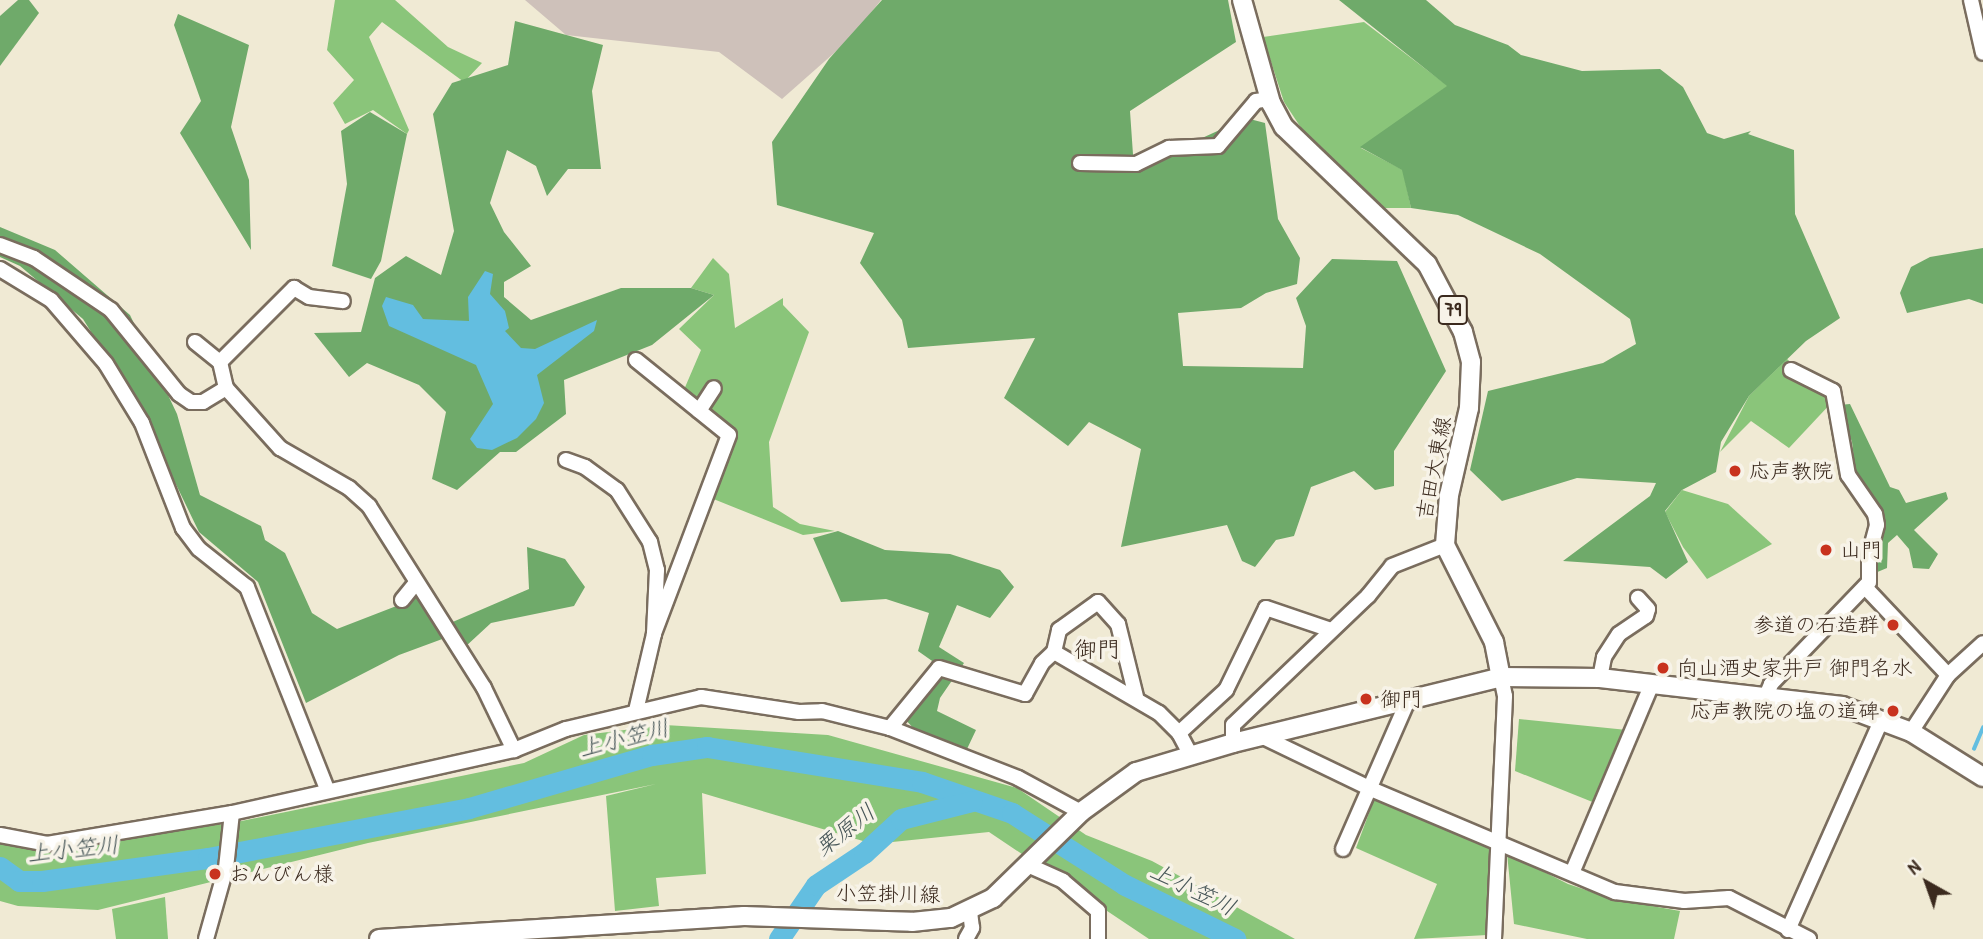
<!DOCTYPE html>
<meta charset="utf-8">
<style>
body{margin:0}
#map{position:relative;width:1983px;height:939px;overflow:hidden;background:#f0ead4;font-family:"Patrick Hand","Klee One",sans-serif}
div>[style]{position:absolute}
[style*='--x']{left:calc(var(--x)*1px);top:calc(var(--y)*1px);width:calc(var(--w)*1px);rotate:calc(var(--a)*1deg)}
.industrial>*{inset:0;background:#cec1ba}
.green>*{inset:0;background:#8ac57a}
.forest>*{inset:0;background:#6faa6a}
.water>*{inset:0;background:#63bee0}
.stream>*{height:3.5px;margin:-1.75px;padding:0 1.75px;transform-origin:1.75px;border-radius:1.75px;background:#63bee0}
.river>*{height:21px;margin:-10.5px;padding:0 10.5px;transform-origin:10.5px;border-radius:10.5px;background:#63bee0}
.roads{filter:drop-shadow(2px 0 #7a6d5e) drop-shadow(-2px 0 #7a6d5e) drop-shadow(0 2px #7a6d5e) drop-shadow(0 -2px #7a6d5e)}
.minor>*{height:14px;margin:-7px;padding:0 7px;transform-origin:7px;border-radius:7px;background:#fff}
.major>*{height:18px;margin:-9px;padding:0 9px;transform-origin:9px;border-radius:9px;background:#fff}
.dots>*{width:19px;height:19px;translate:-50% -50%;box-sizing:border-box;border:4px solid #f7f3e8;border-radius:50%}
span{translate:-50% -50%;white-space:nowrap;text-align:center;line-height:1.15;-webkit-text-stroke:7px #f7f3e8;paint-order:stroke}
.shield-label span{padding:2px 5px;background:#f7f3e8;border:2px solid;border-radius:5px;-webkit-text-stroke-width:0}
.shield-label{font-size:19px;color:#3b2a1e;font-weight:700}
.street-label{font-size:21px;color:#3b2a1e}
.poi-label{font-size:21px;color:#3b2a1e}
.left{translate:0 -50%;text-align:left}
.right{translate:-100% -50%;text-align:right}
.neighbourhood-label{font-size:23px;color:#3b2a1e}
.water-label{font-size:23px;color:#475658;font-style:italic}
.north{position:absolute;left:1892px;top:848px;width:70px;height:70px;-webkit-text-stroke:5px #f7f3e8;paint-order:stroke;rotate:320deg;font-size:19px;font-weight:700;line-height:28px;text-align:center;color:#3b2a1e}
.north::after{content:'';display:block;margin:auto;width:24px;height:32px;background:#3b2a1e;clip-path:polygon(50% 0,100% 100%,50% 72%,0 100%)}
</style>
<div id="map">
<div class="industrial">
<i style="clip-path:polygon(525px 0,881px 0,850px 39px,782px 99px,719px 52px,566px 35px)"></i>
</div>
<div class="green">
<i style="clip-path:polygon(335px 0,395px 0,448px 47px,482px 63px,464px 82px,382px 22px,369px 37px,409px 130px,407px 134px,373px 110px,345px 124px,333px 103px,354px 80px,327px 50px)"></i>
<i style="clip-path:polygon(1364px 22px,1448px 86px,1361px 148px,1403px 170px,1411px 208px,1381px 208px,1315px 149px,1284px 102px,1263px 37px)"></i>
<i style="clip-path:polygon(713px 258px,729px 274px,735px 328px,783px 298px,783px 305px,809px 332px,769px 442px,773px 507px,800px 524px,835px 531px,803px 535px,706px 496px,724px 438px,680px 399px,701px 350px,679px 329px,714px 295px,691px 288px)"></i>
<i style="clip-path:polygon(1787px 359px,1834px 400px,1789px 448px,1751px 421px,1720px 452px,1749px 396px)"></i>
<i style="clip-path:polygon(1682px 490px,1728px 504px,1772px 544px,1707px 579px,1683px 547px,1665px 512px)"></i>
<i style="clip-path:polygon(1519px 719px,1627px 730px,1595px 803px,1515px 771px)"></i>
<i style="clip-path:polygon(665px 725px,828px 735px,1017px 788px,1086px 835px,1152px 861px,1295px 939px,1149px 939px,989px 832px,873px 844px,702px 793px,706px 874px,656px 878px,659px 906px,615px 911px,606px 796px,656px 784px,368px 843px,98px 910px,18px 906px,0 901px,0 840px,45px 847px,232px 823px,524px 763px,584px 735px)"></i>
<i style="clip-path:polygon(1375px 797px,1490px 843px,1487px 935px,1414px 939px,1437px 884px,1356px 848px)"></i>
<i style="clip-path:polygon(1507px 853px,1568px 884px,1613px 899px,1680px 911px,1674px 939px,1587px 939px,1514px 924px)"></i>
<i style="clip-path:polygon(165px 897px,168px 939px,116px 939px,112px 909px)"></i>
</div>
<div class="forest">
<i style="clip-path:polygon(18px 0,29px 0,39px 13px,0 66px,0 16px)"></i>
<i style="clip-path:polygon(882px 0,1228px 0,1236px 42px,1130px 111px,1134px 169px,1246px 118px,1265px 123px,1278px 219px,1300px 258px,1297px 284px,1266px 293px,1241px 308px,1178px 313px,1183px 366px,1303px 368px,1306px 326px,1296px 298px,1332px 259px,1397px 261px,1446px 371px,1394px 451px,1394px 486px,1375px 490px,1354px 471px,1311px 487px,1294px 536px,1276px 540px,1255px 567px,1242px 561px,1227px 525px,1121px 547px,1141px 449px,1089px 422px,1068px 446px,1004px 398px,1035px 338px,908px 348px,902px 320px,860px 263px,874px 233px,777px 205px,772px 142px,829px 59px)"></i>
<i style="clip-path:polygon(1339px 0,1426px 0,1455px 25px,1508px 45px,1521px 55px,1582px 71px,1660px 69px,1683px 87px,1707px 133px,1724px 139px,1751px 131px,1748px 134px,1794px 150px,1795px 214px,1840px 318px,1806px 341px,1749px 396px,1721px 442px,1716px 472px,1682px 490px,1665px 511px,1688px 562px,1666px 579px,1650px 567px,1563px 561px,1650px 496px,1656px 483px,1577px 478px,1502px 501px,1470px 470px,1488px 391px,1603px 363px,1636px 344px,1630px 319px,1540px 254px,1458px 215px,1411px 208px,1402px 170px,1360px 147px,1447px 86px)"></i>
<i style="clip-path:polygon(178px 14px,249px 45px,231px 127px,249px 180px,251px 250px,180px 133px,201px 101px,174px 25px)"></i>
<i style="clip-path:polygon(515px 21px,603px 45px,592px 91px,601px 169px,568px 169px,547px 196px,536px 166px,507px 150px,490px 203px,504px 232px,531px 266px,504px 282px,504px 297px,531px 320px,621px 288px,691px 288px,714px 295px,652px 345px,564px 380px,566px 414px,516px 452px,500px 452px,457px 490px,432px 479px,446px 412px,419px 385px,367px 363px,349px 377px,314px 333px,361px 332px,375px 278px,406px 256px,441px 275px,454px 231px,433px 114px,452px 83px,508px 65px)"></i>
<i style="clip-path:polygon(370px 112px,407px 134px,381px 261px,371px 279px,332px 266px,347px 184px,341px 131px)"></i>
<i style="clip-path:polygon(0 227px,55px 250px,130px 315px,177px 414px,200px 495px,261px 526px,265px 540px,285px 553px,312px 613px,337px 629px,399px 605px,412px 582px,445px 638px,399px 655px,306px 703px,258px 582px,199px 532px,141px 412px,83px 319px,20px 266px,0 257px)"></i>
<i style="clip-path:polygon(1983px 248px,1983px 304px,1969px 299px,1907px 313px,1900px 293px,1911px 267px,1930px 257px)"></i>
<i style="clip-path:polygon(1850px 404px,1890px 487px,1899px 490px,1906px 503px,1946px 492px,1948px 499px,1914px 530px,1938px 554px,1929px 569px,1913px 568px,1909px 549px,1897px 535px,1888px 543px,1887px 568px,1875px 573px,1883px 522px,1876px 501px,1856px 477px,1852px 442px,1839px 405px)"></i>
<i style="clip-path:polygon(838px 531px,885px 550px,950px 554px,1000px 570px,1014px 587px,990px 618px,957px 605px,939px 647px,964px 663px,940px 698px,937px 711px,976px 730px,967px 749px,916px 731px,904px 718px,936px 672px,935px 663px,918px 651px,929px 613px,886px 599px,841px 602px,813px 538px)"></i>
<i style="clip-path:polygon(527px 547px,565px 559px,585px 587px,574px 606px,491px 623px,465px 647px,448px 624px,529px 589px)"></i>
</div>
<div class="water">
<i style="clip-path:polygon(485px 271px,493px 274px,490px 294px,505px 311px,509px 328px,505px 331px,521px 348px,535px 349px,597px 320px,594px 331px,537px 375px,544px 403px,536px 419px,517px 438px,492px 450px,477px 448px,470px 439px,493px 404px,476px 365px,389px 326px,382px 306px,386px 297px,413px 305px,423px 319px,469px 321px,468px 297px)"></i>
</div>
<div class="stream">
<i style="--x:1974;--y:749;--w:23;--a:-67"></i>
</div>
<div class="river">
<i style="--x:0;--y:867;--w:24;--a:36"></i>
<i style="--x:19;--y:881;--w:23;--a:0"></i>
<i style="--x:42;--y:881;--w:168;--a:-7.9"></i>
<i style="--x:208;--y:858;--w:266;--a:-10.8"></i>
<i style="--x:469;--y:808;--w:191;--a:-16.2"></i>
<i style="--x:652;--y:755;--w:56;--a:-8.3"></i>
<i style="--x:707;--y:747;--w:218;--a:9.2"></i>
<i style="--x:922;--y:782;--w:95;--a:19"></i>
<i style="--x:1012;--y:813;--w:134;--a:32.5"></i>
<i style="--x:1125;--y:885;--w:123;--a:26.1"></i>
<i style="--x:779;--y:939;--w:65;--a:-55.6"></i>
<i style="--x:816;--y:885;--w:58;--a:-33.7"></i>
<i style="--x:864;--y:853;--w:50;--a:-42.6"></i>
<i style="--x:901;--y:819;--w:73;--a:-14.2"></i>
</div>
<div class="roads">
<div class="minor">
<i style="--x:1971;--y:0;--w:54;--a:77.2"></i>
<i style="--x:1080;--y:163;--w:56;--a:1"></i>
<i style="--x:1136;--y:164;--w:37;--a:-26"></i>
<i style="--x:1169;--y:148;--w:49;--a:-2.3"></i>
<i style="--x:1218;--y:146;--w:59;--a:-49.8"></i>
<i style="--x:1256;--y:101;--w:14;--a:-8"></i>
<i style="--x:0;--y:245;--w:36;--a:21"></i>
<i style="--x:34;--y:258;--w:93;--a:34"></i>
<i style="--x:111;--y:310;--w:108;--a:51"></i>
<i style="--x:179;--y:394;--w:14;--a:34"></i>
<i style="--x:191;--y:402;--w:12;--a:0"></i>
<i style="--x:203;--y:402;--w:27;--a:-31"></i>
<i style="--x:226;--y:388;--w:81;--a:48"></i>
<i style="--x:280;--y:448;--w:80;--a:30.1"></i>
<i style="--x:349;--y:488;--w:27;--a:42"></i>
<i style="--x:369;--y:506;--w:215;--a:57.7"></i>
<i style="--x:484;--y:688;--w:69;--a:64.2"></i>
<i style="--x:0;--y:269;--w:60;--a:31.3"></i>
<i style="--x:51;--y:300;--w:84;--a:49.3"></i>
<i style="--x:106;--y:364;--w:69;--a:58.6"></i>
<i style="--x:142;--y:423;--w:113;--a:68.7"></i>
<i style="--x:183;--y:528;--w:26;--a:53"></i>
<i style="--x:199;--y:549;--w:61;--a:38.4"></i>
<i style="--x:247;--y:587;--w:217;--a:68.4"></i>
<i style="--x:195;--y:342;--w:32;--a:39"></i>
<i style="--x:220;--y:362;--w:27;--a:77"></i>
<i style="--x:636;--y:360;--w:119;--a:38.9"></i>
<i style="--x:729;--y:435;--w:213;--a:110.7"></i>
<i style="--x:220;--y:362;--w:105;--a:-45"></i>
<i style="--x:294;--y:288;--w:17;--a:31"></i>
<i style="--x:309;--y:297;--w:34;--a:7"></i>
<i style="--x:699;--y:411;--w:27;--a:-57"></i>
<i style="--x:566;--y:460;--w:20;--a:20"></i>
<i style="--x:585;--y:467;--w:39;--a:36"></i>
<i style="--x:617;--y:490;--w:62;--a:57.6"></i>
<i style="--x:650;--y:542;--w:29;--a:76"></i>
<i style="--x:657;--y:570;--w:64;--a:92.7"></i>
<i style="--x:654;--y:634;--w:79;--a:103.2"></i>
<i style="--x:1865;--y:587;--w:121;--a:46.7"></i>
<i style="--x:402;--y:600;--w:22;--a:-51"></i>
<i style="--x:1054;--y:652;--w:23;--a:-77"></i>
<i style="--x:1059;--y:630;--w:48;--a:-35.7"></i>
<i style="--x:1098;--y:602;--w:30;--a:48"></i>
<i style="--x:1118;--y:624;--w:75;--a:76.1"></i>
<i style="--x:1600;--y:678;--w:21;--a:-79"></i>
<i style="--x:1604;--y:657;--w:27;--a:-57"></i>
<i style="--x:1619;--y:634;--w:32;--a:-34"></i>
<i style="--x:1646;--y:616;--w:7;--a:-74"></i>
<i style="--x:1648;--y:609;--w:15;--a:-132"></i>
<i style="--x:1766;--y:696;--w:13;--a:-67"></i>
<i style="--x:1771;--y:684;--w:141;--a:-46.1"></i>
<i style="--x:1869;--y:582;--w:27;--a:-90"></i>
<i style="--x:1869;--y:555;--w:31;--a:-75"></i>
<i style="--x:1877;--y:525;--w:11;--a:-100"></i>
<i style="--x:1875;--y:514;--w:47;--a:-124.7"></i>
<i style="--x:1848;--y:475;--w:85;--a:-100.1"></i>
<i style="--x:1833;--y:391;--w:47;--a:-153.4"></i>
<i style="--x:890;--y:728;--w:77;--a:-50.8"></i>
<i style="--x:939;--y:668;--w:90;--a:16.8"></i>
<i style="--x:1025;--y:694;--w:35;--a:-61"></i>
<i style="--x:1042;--y:663;--w:16;--a:-43"></i>
<i style="--x:1054;--y:652;--w:121;--a:30.2"></i>
<i style="--x:1159;--y:713;--w:28;--a:45"></i>
<i style="--x:1179;--y:733;--w:24;--a:62"></i>
<i style="--x:1911;--y:732;--w:68;--a:-57"></i>
<i style="--x:1948;--y:675;--w:47;--a:-42.4"></i>
<i style="--x:1179;--y:733;--w:64;--a:-42.5"></i>
<i style="--x:1226;--y:690;--w:91;--a:-64"></i>
<i style="--x:1266;--y:608;--w:69;--a:18.7"></i>
<i style="--x:1261;--y:736;--w:122;--a:25.7"></i>
<i style="--x:1371;--y:789;--w:265;--a:22.9"></i>
<i style="--x:1615;--y:892;--w:70;--a:7.4"></i>
<i style="--x:1684;--y:901;--w:45;--a:-3.8"></i>
<i style="--x:1729;--y:898;--w:90;--a:27.1"></i>
<i style="--x:1233;--y:743;--w:18;--a:-90"></i>
<i style="--x:1233;--y:725;--w:187;--a:-43.7"></i>
<i style="--x:1368;--y:596;--w:38;--a:-51"></i>
<i style="--x:1392;--y:566;--w:57;--a:-21.6"></i>
<i style="--x:0;--y:835;--w:48;--a:10.8"></i>
<i style="--x:47;--y:844;--w:188;--a:-9.5"></i>
<i style="--x:232;--y:813;--w:289;--a:-12.6"></i>
<i style="--x:514;--y:750;--w:56;--a:-22"></i>
<i style="--x:566;--y:729;--w:139;--a:-13.3"></i>
<i style="--x:701;--y:697;--w:99;--a:8.7"></i>
<i style="--x:799;--y:712;--w:23;--a:-2"></i>
<i style="--x:822;--y:711;--w:70;--a:14"></i>
<i style="--x:890;--y:728;--w:137;--a:21.3"></i>
<i style="--x:1018;--y:778;--w:72;--a:28.4"></i>
<i style="--x:1343;--y:849;--w:163;--a:-66.4"></i>
<i style="--x:1030;--y:866;--w:36;--a:24"></i>
<i style="--x:1063;--y:881;--w:46;--a:40.6"></i>
<i style="--x:1098;--y:911;--w:28;--a:90"></i>
<i style="--x:1572;--y:873;--w:205;--a:-67.1"></i>
<i style="--x:1788;--y:930;--w:231;--a:-66"></i>
<i style="--x:206;--y:939;--w:74;--a:-74.3"></i>
<i style="--x:226;--y:868;--w:55;--a:-83.8"></i>
<i style="--x:966;--y:939;--w:13;--a:-61"></i>
<i style="--x:972;--y:928;--w:17;--a:-97"></i>
<i style="--x:1494;--y:939;--w:243;--a:-87.4"></i>
<i style="--x:1505;--y:696;--w:19;--a:-102"></i>
</div>
<div class="major">
<i style="--x:1242;--y:0;--w:107;--a:74.3"></i>
<i style="--x:1271;--y:103;--w:27;--a:62"></i>
<i style="--x:1284;--y:127;--w:198;--a:43.8"></i>
<i style="--x:1427;--y:264;--w:77;--a:62.1"></i>
<i style="--x:1463;--y:332;--w:31;--a:75"></i>
<i style="--x:1471;--y:362;--w:46;--a:92.5"></i>
<i style="--x:1469;--y:408;--w:89;--a:102.9"></i>
<i style="--x:1449;--y:495;--w:50;--a:94.6"></i>
<i style="--x:1445;--y:545;--w:109;--a:63.2"></i>
<i style="--x:1494;--y:642;--w:36;--a:79"></i>
<i style="--x:379;--y:939;--w:366;--a:-3.6"></i>
<i style="--x:744;--y:916;--w:168;--a:2"></i>
<i style="--x:912;--y:922;--w:39;--a:-6"></i>
<i style="--x:951;--y:918;--w:47;--a:-25.5"></i>
<i style="--x:993;--y:898;--w:123;--a:-44.3"></i>
<i style="--x:1081;--y:812;--w:68;--a:-36"></i>
<i style="--x:1136;--y:772;--w:101;--a:-16.6"></i>
<i style="--x:1233;--y:743;--w:276;--a:-13.8"></i>
<i style="--x:1501;--y:677;--w:99;--a:0.6"></i>
<i style="--x:1600;--y:678;--w:244;--a:6.6"></i>
<i style="--x:1842;--y:706;--w:74;--a:20.6"></i>
<i style="--x:1911;--y:732;--w:85;--a:32"></i>
</div>
</div>
<div class="dots">
<i style="left:1735px;top:471px;background:#c8321e"></i>
<i style="left:1826px;top:550px;background:#c8321e"></i>
<i style="left:1893px;top:625px;background:#c8321e"></i>
<i style="left:1663px;top:668px;background:#c8321e"></i>
<i style="left:1366px;top:699px;background:#c8321e"></i>
<i style="left:1893px;top:711px;background:#c8321e"></i>
<i style="left:215px;top:874px;background:#c8321e"></i>
</div>
<div class="shield-label">
<span style="left:1453px;top:310px">79</span>
</div>
<div class="street-label">
<span style="left:1434px;top:468px;rotate:-79deg">吉田大東線</span>
<span style="left:888px;top:894px;rotate:1deg">小笠掛川線</span>
</div>
<div class="poi-label">
<span class="left" style="left:1749px;top:471px">応声教院</span>
<span class="left" style="left:1840px;top:550px">山門</span>
<span class="right" style="left:1879px;top:625px">参道の石造群</span>
<span class="left" style="left:1677px;top:668px">向山酒史家井戸 御門名水</span>
<span class="left" style="left:1380px;top:699px">御門</span>
<span class="right" style="left:1879px;top:711px">応声教院の塩の道碑</span>
<span class="left" style="left:229px;top:874px">おんびん様</span>
</div>
<div class="neighbourhood-label">
<span style="left:1097px;top:649px">御門</span>
</div>
<div class="water-label">
<span style="left:624px;top:738px;rotate:-14deg">上小笠川</span>
<span style="left:845px;top:830px;rotate:-38deg">栗原川</span>
<span style="left:73px;top:849px;rotate:-6deg">上小笠川</span>
<span style="left:1193px;top:889px;rotate:26deg">上小笠川</span>
</div>
<div class="north">N</div>
</div>
